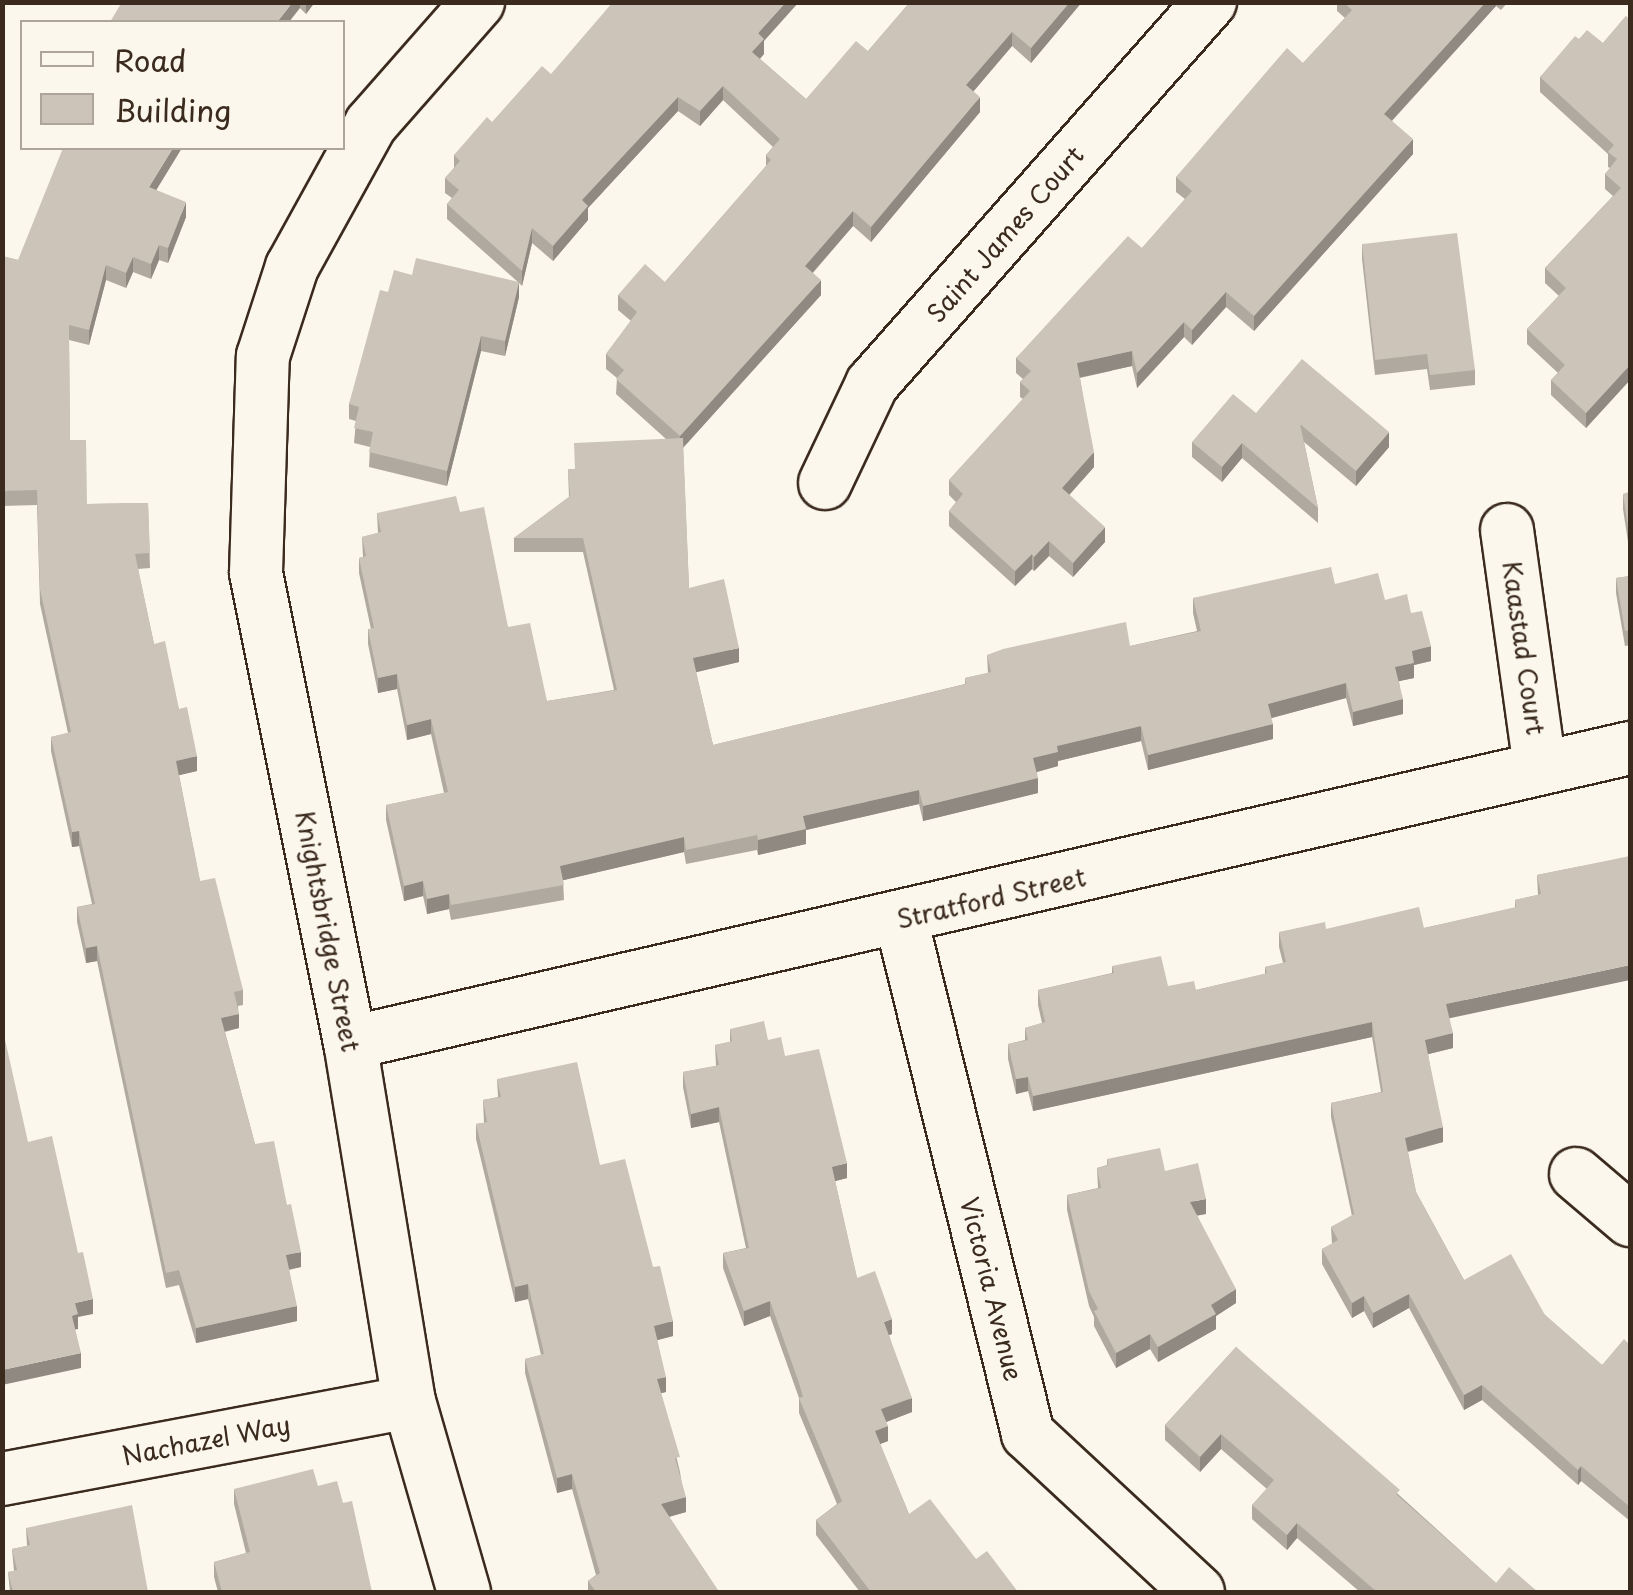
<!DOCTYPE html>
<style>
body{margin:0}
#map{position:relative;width:1633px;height:1595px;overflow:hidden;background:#fbf7ec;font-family:"Playpen Sans",sans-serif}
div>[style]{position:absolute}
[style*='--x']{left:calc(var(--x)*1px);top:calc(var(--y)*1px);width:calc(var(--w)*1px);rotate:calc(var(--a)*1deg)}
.roads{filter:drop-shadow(2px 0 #3b2a1e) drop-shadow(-2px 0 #3b2a1e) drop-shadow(0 2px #3b2a1e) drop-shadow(0 -2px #3b2a1e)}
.minor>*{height:52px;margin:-26px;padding:0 26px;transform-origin:26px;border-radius:26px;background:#fbf7ec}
.wall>*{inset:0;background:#afa99f}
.shaded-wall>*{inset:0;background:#8f8982}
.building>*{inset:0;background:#ccc4b9}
span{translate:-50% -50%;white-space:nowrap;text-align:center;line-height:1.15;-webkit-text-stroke:10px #fbf7ec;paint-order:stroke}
.street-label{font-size:25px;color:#3b2a1e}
.frame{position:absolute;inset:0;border:5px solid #3b2a1e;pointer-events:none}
.legend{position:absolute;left:20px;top:20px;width:325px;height:130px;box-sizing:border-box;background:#fbf7ec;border:2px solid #aea59a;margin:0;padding:12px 18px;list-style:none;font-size:30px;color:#3b2a1e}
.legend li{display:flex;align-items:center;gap:20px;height:50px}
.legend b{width:50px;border:2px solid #aea59a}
</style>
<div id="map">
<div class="roads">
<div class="minor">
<i style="--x:825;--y:483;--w:110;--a:-64.6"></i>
<i style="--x:872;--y:384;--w:510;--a:-48.5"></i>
<i style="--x:1507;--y:530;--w:239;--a:82.1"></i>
<i style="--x:901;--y:919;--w:530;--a:76.15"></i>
<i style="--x:1028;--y:1434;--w:232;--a:42.9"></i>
<i style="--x:350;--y:1043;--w:1314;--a:-12.98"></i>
<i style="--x:1576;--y:1174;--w:71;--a:40.4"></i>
<i style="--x:2;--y:1479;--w:414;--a:-10.7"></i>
<i style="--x:464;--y:1592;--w:198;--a:-106.1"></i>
<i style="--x:409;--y:1402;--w:364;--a:-99.3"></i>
<i style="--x:350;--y:1043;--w:479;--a:-101.3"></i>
<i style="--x:256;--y:573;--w:217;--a:-88.2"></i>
<i style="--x:263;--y:356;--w:94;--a:-72"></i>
<i style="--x:292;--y:267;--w:163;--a:-61.1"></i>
<i style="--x:371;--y:124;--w:162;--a:-48.7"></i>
</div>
</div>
<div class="wall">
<i style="clip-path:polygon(122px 2px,315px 2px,306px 14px,300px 8px)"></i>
<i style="clip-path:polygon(910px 2px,1082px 2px,1031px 63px,1012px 46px,973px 92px,980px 112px,871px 242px,853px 226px,813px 273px,821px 295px,683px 448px,689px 588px,739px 662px,696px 672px,713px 745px,965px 684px,965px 678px,988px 673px,987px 655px,1130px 646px,1197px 631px,1193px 613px,1193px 598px,1335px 584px,1385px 600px,1411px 613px,1431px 661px,1414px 665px,1414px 678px,1399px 681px,1403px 714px,1353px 726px,1346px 698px,1271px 718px,1273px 739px,1148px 770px,1141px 741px,1058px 761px,1058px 766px,1037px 772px,1038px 793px,923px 821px,919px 804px,806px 830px,806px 844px,758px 855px,757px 850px,686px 864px,684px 852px,563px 880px,564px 900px,451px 920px,449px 909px,427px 914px,423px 896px,404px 901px,386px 820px,386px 805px,444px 793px,431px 734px,407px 740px,397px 689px,378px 693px,368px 644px,368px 629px,371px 629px,359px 573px,359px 558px,363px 557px,362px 537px,378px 533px,377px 513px,460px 512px,508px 627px,547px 701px,614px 690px,583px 552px,514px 552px,514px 538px,569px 497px,568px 469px,574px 469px,666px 439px,616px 394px,617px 378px,606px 369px,606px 354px,631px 321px,618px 310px,618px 295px,665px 282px,766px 166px,766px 155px,773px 147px,723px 100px,700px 126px,678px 111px,588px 208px,588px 220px,553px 261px,532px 243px,522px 286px,519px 283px,519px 297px,505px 356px,481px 351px,447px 486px,369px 467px,370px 447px,354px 443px,356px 421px,349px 419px,349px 404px,388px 292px,412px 275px,518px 282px,447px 219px,447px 204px,452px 198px,445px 193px,445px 178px,454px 168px,454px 155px,551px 74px,764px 41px,764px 54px,760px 59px,806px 99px,868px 51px)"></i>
<i style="clip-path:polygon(1337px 2px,1508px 2px,1501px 10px,1496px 6px,1392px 121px,1413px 154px,1254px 331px,1226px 307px,1192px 345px,1184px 337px,1137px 388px,1132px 366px,1080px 378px,1094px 467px,1069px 495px,1105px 542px,1073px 577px,1049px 556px,1034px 571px,1032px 569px,1015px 586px,949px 526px,949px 511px,956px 502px,949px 495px,949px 480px,1023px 399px,1020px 397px,1020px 382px,1023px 379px,1016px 373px,1016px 358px,1142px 248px,1185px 199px,1176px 192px,1176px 177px,1303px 63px,1345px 18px,1337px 11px)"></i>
<i style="clip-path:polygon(1626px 16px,1630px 380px,1586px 428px,1551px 395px,1551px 380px,1558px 373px,1527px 344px,1527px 329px,1559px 296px,1545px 283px,1545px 268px,1613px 196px,1605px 189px,1605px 174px,1610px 168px,1608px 167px,1608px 154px,1540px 92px,1540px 77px,1579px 39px,1603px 43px)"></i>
<i style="clip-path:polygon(156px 190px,186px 217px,168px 263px,159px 260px,151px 279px,133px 272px,126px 288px,106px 280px,89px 345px,69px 340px,70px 440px,87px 504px,148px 503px,150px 568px,138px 569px,154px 644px,179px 709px,197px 771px,179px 775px,200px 881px,243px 990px,243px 1005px,238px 1006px,239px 1028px,225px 1032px,255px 1144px,301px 1267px,289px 1270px,297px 1321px,196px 1343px,179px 1285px,166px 1288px,97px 961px,86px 963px,77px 922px,77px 907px,92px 904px,79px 846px,72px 847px,51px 751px,51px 737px,68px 733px,40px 604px,37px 505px,2px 506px,2px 256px,18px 260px)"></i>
<i style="clip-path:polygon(1362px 244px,1475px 370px,1475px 385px,1430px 390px,1427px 369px,1375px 375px,1362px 259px)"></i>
<i style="clip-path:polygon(1256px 413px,1389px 447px,1356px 486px,1304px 442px,1318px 508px,1318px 523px,1242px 458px,1222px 482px,1192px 457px,1192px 442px)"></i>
<i style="clip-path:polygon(1630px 492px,1630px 555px,1623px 509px,1623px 494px)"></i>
<i style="clip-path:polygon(1630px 576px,1630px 645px,1625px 646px,1616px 593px,1616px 578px)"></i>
<i style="clip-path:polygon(1582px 866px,1449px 1019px,1453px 1048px,1428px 1054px,1443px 1142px,1408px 1152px,1416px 1192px,1464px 1280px,1545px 1315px,1602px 1365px,1630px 1345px,1630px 1521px,1581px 1481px,1578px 1485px,1482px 1400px,1464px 1410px,1409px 1308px,1373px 1328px,1364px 1311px,1352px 1318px,1322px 1264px,1322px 1249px,1332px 1244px,1331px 1227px,1352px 1216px,1331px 1117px,1331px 1103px,1381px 1092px,1372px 1037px,1033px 1111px,1028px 1091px,1016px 1094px,1008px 1059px,1008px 1044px,1025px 1040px,1025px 1028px,1042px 1023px,1038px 1005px,1038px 990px,1112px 973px,1112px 966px,1168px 986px,1196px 990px,1265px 974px,1265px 967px,1283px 963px,1279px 947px,1279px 932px,1326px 929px,1424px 928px,1515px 908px,1515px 900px,1538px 895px,1537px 875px)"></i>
<i style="clip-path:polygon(730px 1029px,768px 1040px,785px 1056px,847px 1178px,835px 1181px,857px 1278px,892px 1334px,889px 1335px,912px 1412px,886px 1422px,888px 1441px,880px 1444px,909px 1514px,976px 1559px,1018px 1592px,860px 1592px,816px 1535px,816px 1520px,837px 1504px,799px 1413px,799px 1398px,770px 1316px,744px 1326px,723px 1268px,723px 1253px,746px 1248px,719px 1122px,691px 1128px,683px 1087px,683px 1072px,716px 1066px,715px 1045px,730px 1042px)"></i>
<i style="clip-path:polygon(497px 1079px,600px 1165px,653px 1267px,673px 1336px,657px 1340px,666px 1392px,661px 1393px,680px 1472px,686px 1512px,669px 1517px,719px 1592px,588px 1592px,588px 1581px,596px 1575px,572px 1489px,557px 1493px,525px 1373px,525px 1359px,541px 1355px,528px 1299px,515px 1302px,476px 1139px,476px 1124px,484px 1123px,483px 1100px,498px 1097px)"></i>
<i style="clip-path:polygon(1107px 1159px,1165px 1171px,1206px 1214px,1197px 1215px,1236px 1303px,1216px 1316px,1216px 1329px,1158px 1362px,1150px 1349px,1116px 1368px,1094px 1326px,1094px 1317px,1089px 1306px,1067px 1210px,1067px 1195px,1098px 1188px,1097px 1168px,1107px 1165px)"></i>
<i style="clip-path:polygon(1236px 1347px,1496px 1583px,1538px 1592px,1360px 1592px,1297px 1538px,1287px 1550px,1252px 1519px,1252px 1505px,1267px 1489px,1221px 1449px,1200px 1472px,1165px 1440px,1165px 1425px)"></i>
<i style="clip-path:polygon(318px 1486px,343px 1503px,372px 1592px,218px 1592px,214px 1577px,214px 1562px,246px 1553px,234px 1504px,234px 1489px)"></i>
<i style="clip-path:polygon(26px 1528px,148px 1592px,10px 1592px,8px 1572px,14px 1571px,12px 1549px,27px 1546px)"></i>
</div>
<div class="shaded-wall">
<i style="clip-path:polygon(293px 2px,300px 2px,300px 8px,289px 22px,277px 22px)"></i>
<i style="clip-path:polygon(306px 2px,315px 2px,306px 14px)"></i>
<i style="clip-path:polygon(786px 2px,799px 2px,764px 41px,764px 54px,752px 67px,752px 52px,758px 33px)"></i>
<i style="clip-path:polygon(1070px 2px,1082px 2px,1031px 63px,1031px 48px)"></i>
<i style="clip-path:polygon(1486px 2px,1496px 2px,1496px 6px,1384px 129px,1384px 114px)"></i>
<i style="clip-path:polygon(1012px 32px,1012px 46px,966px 100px,966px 85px)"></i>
<i style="clip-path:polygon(723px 86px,723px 100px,700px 126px,700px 111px)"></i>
<i style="clip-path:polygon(678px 97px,678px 111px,588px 208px,588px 220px,553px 261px,553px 246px,582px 200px)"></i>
<i style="clip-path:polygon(980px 97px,980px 112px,871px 242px,871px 227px)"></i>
<i style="clip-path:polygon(1413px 139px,1413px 154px,1254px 331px,1254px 316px)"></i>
<i style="clip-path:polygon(173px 148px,182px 148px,149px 202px,149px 187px)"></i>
<i style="clip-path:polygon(186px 202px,186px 217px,168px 263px,168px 248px)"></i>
<i style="clip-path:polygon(853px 211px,853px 226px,805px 281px,805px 266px)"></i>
<i style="clip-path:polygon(532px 228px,532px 243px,522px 286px,522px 271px)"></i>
<i style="clip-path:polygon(159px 245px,159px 260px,151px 279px,151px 264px)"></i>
<i style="clip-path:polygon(133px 257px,133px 272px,126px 288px,126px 273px)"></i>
<i style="clip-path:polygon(106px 265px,106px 280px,89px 345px,89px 330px)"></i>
<i style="clip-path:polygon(821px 280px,821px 295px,680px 451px,680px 436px)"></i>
<i style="clip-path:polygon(519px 282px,519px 297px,505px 356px,505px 341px)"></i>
<i style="clip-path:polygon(1226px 292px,1226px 307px,1192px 345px,1192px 330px)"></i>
<i style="clip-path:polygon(1184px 322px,1184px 337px,1137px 388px,1137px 373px)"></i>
<i style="clip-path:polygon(481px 336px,481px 351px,447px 486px,447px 471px)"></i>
<i style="clip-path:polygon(1132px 351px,1132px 366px,1077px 378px,1077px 363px)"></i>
<i style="clip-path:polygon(1630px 365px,1630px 380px,1586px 428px,1586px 413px)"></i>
<i style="clip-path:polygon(1389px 432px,1389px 447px,1356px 486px,1356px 471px)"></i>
<i style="clip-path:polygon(1242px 443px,1242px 458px,1222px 482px,1222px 467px)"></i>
<i style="clip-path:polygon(1094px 452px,1094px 467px,1062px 503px,1062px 488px)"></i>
<i style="clip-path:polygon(1105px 527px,1105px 542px,1073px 577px,1073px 563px)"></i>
<i style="clip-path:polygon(1049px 541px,1049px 556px,1034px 571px,1034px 557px)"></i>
<i style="clip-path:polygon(1032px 554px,1032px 569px,1015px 586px,1015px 571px)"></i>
<i style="clip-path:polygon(1431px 646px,1431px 661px,1414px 665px,1414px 678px,1395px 682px,1395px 667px,1412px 651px)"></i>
<i style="clip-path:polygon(739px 648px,739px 662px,693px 673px,693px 658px)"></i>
<i style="clip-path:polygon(397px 674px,397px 689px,378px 693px,378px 678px)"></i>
<i style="clip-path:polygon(1346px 683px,1346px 698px,1268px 719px,1268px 704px)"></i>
<i style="clip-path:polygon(1403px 699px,1403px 714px,1353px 726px,1353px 712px)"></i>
<i style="clip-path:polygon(431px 719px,431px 734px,407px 740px,407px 725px)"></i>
<i style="clip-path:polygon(1273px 724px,1273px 739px,1148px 770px,1148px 755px)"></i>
<i style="clip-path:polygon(1141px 726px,1141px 741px,1058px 761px,1058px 766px,1033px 773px,1033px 758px,1057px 746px)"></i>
<i style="clip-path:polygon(197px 756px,197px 771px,176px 776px,176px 761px)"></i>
<i style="clip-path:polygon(1038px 778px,1038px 793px,923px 821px,923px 806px)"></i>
<i style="clip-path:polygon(919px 790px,919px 804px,806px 830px,806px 844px,758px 855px,758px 840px,803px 816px)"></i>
<i style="clip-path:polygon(79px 831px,79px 846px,72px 847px,72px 832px)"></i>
<i style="clip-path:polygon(684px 837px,684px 852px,560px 881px,560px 866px)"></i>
<i style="clip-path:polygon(423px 881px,423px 896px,404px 901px,404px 886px)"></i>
<i style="clip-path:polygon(449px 894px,449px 909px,427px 914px,427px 899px)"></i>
<i style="clip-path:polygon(97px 946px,97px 961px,86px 963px,86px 948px)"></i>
<i style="clip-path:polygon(1630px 965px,1630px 980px,1446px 1019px,1446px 1004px)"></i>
<i style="clip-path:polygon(239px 1014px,239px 1028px,221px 1032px,221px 1018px)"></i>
<i style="clip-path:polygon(1372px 1022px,1372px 1037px,1033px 1111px,1033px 1096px)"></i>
<i style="clip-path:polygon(1453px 1033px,1453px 1048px,1425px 1055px,1425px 1040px)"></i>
<i style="clip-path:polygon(1028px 1077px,1028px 1091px,1016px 1094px,1016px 1079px)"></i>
<i style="clip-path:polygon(719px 1107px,719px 1122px,691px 1128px,691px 1114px)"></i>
<i style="clip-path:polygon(1443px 1127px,1443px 1142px,1405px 1152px,1405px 1138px)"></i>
<i style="clip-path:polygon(847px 1163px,847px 1178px,832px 1182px,832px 1167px)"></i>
<i style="clip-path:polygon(1206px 1199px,1206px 1214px,1190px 1217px,1190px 1202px)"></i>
<i style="clip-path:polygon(301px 1252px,301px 1267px,286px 1270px,286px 1255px)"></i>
<i style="clip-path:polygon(528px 1284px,528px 1299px,515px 1302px,515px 1287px)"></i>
<i style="clip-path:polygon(1236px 1289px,1236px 1303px,1216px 1316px,1216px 1329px,1158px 1362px,1158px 1347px,1211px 1305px)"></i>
<i style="clip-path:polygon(1409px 1294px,1409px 1308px,1373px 1328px,1373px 1313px)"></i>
<i style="clip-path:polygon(1364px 1296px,1364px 1311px,1352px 1318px,1352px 1303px)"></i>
<i style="clip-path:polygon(93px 1299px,93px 1314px,78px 1317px,78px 1329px,72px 1330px,72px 1316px,75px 1303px)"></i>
<i style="clip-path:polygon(770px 1301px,770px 1316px,744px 1326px,744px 1311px)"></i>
<i style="clip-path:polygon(297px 1306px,297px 1321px,196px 1343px,196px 1328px)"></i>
<i style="clip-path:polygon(892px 1319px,892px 1334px,884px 1337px,884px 1322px)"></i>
<i style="clip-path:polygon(673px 1321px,673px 1336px,654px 1341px,654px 1326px)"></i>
<i style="clip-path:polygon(1150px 1334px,1150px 1349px,1116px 1368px,1116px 1353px)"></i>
<i style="clip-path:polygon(81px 1353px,81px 1368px,2px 1385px,2px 1370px)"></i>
<i style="clip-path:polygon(666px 1377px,666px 1392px,657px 1394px,657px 1379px)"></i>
<i style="clip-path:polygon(1482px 1385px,1482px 1400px,1464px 1410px,1464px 1395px)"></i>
<i style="clip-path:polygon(912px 1398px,912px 1412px,881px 1424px,881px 1409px)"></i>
<i style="clip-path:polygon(888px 1426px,888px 1441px,875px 1446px,875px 1431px)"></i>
<i style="clip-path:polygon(1221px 1434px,1221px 1449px,1200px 1472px,1200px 1457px)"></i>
<i style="clip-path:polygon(1581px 1466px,1581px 1481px,1578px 1485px,1578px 1470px)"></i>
<i style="clip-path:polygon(572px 1474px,572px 1489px,557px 1493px,557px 1478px)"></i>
<i style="clip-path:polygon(686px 1497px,686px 1512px,661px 1519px,661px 1504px)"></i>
<i style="clip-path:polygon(1297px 1523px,1297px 1538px,1287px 1550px,1287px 1535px)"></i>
</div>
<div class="building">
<i style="clip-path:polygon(122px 2px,293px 2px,277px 22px,110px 22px)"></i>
<i style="clip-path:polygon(613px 2px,786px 2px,758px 33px,764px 39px,752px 52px,806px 99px,856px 41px,868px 51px,910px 2px,1070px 2px,1031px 48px,1012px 32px,966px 85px,980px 97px,871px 227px,853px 211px,805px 266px,821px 280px,680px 436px,616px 379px,624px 370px,606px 354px,637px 312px,618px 295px,645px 264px,665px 282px,771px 160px,766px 155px,780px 139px,723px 86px,700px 111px,678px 97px,582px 200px,588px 206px,553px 246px,532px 228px,522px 271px,447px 204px,459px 190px,445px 178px,460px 161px,454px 155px,487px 117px,492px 122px,542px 66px,551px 74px)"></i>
<i style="clip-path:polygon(1343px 2px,1486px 2px,1384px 114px,1413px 139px,1254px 316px,1226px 292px,1192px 330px,1184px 322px,1137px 373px,1132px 351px,1077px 363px,1094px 452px,1062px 488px,1105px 527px,1073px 563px,1049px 541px,1034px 557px,1032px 554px,1015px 571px,949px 511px,963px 494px,949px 480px,1030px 391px,1020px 382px,1031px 371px,1016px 358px,1128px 236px,1142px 248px,1192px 191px,1176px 177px,1287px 48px,1303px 63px,1352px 10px)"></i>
<i style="clip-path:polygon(1626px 16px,1630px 20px,1630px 365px,1586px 413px,1551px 380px,1565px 365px,1527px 329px,1566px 288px,1545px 268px,1621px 188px,1605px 174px,1617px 159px,1608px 152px,1614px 145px,1540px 77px,1575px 36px,1579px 39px,1587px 30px,1603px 43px)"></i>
<i style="clip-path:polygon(63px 148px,173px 148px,149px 187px,186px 202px,168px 248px,159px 245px,151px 264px,133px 257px,126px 273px,106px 265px,89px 330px,69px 325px,70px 440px,86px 440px,87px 504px,148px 503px,150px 553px,135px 554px,154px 644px,165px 641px,179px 709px,187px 707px,197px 756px,176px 761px,200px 881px,215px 878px,243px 990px,234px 992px,239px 1014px,221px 1018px,255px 1144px,274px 1141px,287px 1205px,291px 1204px,301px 1252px,286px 1255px,297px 1306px,196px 1328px,179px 1270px,166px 1273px,97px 946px,86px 948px,77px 907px,95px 904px,79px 831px,72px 832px,51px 737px,71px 732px,40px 589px,37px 490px,2px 491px,2px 256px,18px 260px)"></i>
<i style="clip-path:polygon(1457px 233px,1475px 370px,1430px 375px,1427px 354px,1375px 360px,1362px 244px)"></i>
<i style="clip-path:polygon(416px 258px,519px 282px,505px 341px,481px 336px,447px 471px,369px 452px,373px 432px,354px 428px,359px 407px,349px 404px,380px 290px,388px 292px,394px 270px,412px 275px)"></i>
<i style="clip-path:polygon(1302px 359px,1389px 432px,1356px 471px,1300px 424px,1318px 508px,1242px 443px,1222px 467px,1192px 442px,1233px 394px,1256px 413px)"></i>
<i style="clip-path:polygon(683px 438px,689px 588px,724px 579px,739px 648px,693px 658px,713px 745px,966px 684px,965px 678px,991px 672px,987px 655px,1003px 649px,1126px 622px,1130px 646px,1201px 631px,1193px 598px,1331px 567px,1335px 584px,1378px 573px,1385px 600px,1407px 594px,1411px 613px,1422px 611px,1431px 646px,1412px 651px,1414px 663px,1395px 667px,1403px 699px,1353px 712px,1346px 683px,1268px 704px,1273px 724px,1148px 755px,1141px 726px,1057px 746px,1058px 752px,1033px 758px,1038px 778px,923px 806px,919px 790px,803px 816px,806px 829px,758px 840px,757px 835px,686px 850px,684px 837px,560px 866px,564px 885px,451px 905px,449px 894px,427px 899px,423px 881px,404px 886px,386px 805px,448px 792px,431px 719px,407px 725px,397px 674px,378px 678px,368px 629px,374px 628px,359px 558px,366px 556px,362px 537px,381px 532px,377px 513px,456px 496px,460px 512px,484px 507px,508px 627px,530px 623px,547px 701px,617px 690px,583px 538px,514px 538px,570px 496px,568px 469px,575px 469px,574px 443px)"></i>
<i style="clip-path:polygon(1630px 492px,1630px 540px,1623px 494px)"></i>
<i style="clip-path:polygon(1630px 576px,1630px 630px,1625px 631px,1616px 578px)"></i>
<i style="clip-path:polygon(1630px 856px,1630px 965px,1446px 1004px,1453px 1033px,1425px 1040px,1443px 1127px,1405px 1138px,1416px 1192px,1464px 1280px,1511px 1254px,1545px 1315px,1602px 1365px,1624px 1339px,1630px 1345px,1630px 1507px,1581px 1466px,1578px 1470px,1482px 1385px,1464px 1395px,1409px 1294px,1373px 1313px,1364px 1296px,1352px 1303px,1322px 1249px,1338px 1240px,1331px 1227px,1354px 1214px,1331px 1103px,1383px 1092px,1372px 1022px,1033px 1096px,1028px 1077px,1016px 1079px,1008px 1044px,1028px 1040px,1025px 1028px,1045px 1022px,1038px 990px,1114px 973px,1112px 966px,1161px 956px,1168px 986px,1194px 981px,1196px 990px,1267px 973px,1265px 967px,1286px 962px,1279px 932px,1325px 922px,1326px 929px,1419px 907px,1424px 928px,1516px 907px,1515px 900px,1541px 894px,1537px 875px)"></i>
<i style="clip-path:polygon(764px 1021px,768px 1040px,781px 1037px,785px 1056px,819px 1049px,847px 1163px,832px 1167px,857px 1278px,875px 1271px,892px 1319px,884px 1322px,912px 1398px,881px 1409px,888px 1426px,875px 1431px,909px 1514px,930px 1499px,976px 1559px,987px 1551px,1018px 1592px,871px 1592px,816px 1520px,842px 1501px,799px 1398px,803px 1397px,799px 1383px,770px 1301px,744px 1311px,723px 1253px,749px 1248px,719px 1107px,691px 1114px,683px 1072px,719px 1065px,715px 1045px,732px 1041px,730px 1029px)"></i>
<i style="clip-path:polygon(2px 1026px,28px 1142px,52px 1136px,78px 1253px,83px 1252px,93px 1299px,75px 1303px,78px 1314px,72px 1316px,81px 1353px,2px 1370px)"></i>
<i style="clip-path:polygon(577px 1062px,600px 1165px,625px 1159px,653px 1267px,660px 1266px,673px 1321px,654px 1326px,666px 1377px,657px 1379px,680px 1457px,675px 1458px,686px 1497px,661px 1504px,719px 1592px,596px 1592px,588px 1581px,600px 1573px,572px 1474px,557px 1478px,525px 1359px,544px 1354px,528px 1284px,515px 1287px,476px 1124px,487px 1122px,483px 1100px,501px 1097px,497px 1079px)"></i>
<i style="clip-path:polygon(1160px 1148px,1165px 1171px,1198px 1163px,1206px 1199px,1190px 1202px,1236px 1289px,1211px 1305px,1216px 1314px,1158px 1347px,1150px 1334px,1116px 1353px,1094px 1311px,1098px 1309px,1089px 1291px,1067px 1195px,1101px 1188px,1097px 1168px,1108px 1165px,1107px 1159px)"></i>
<i style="clip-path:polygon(1236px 1347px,1400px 1490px,1396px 1494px,1496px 1583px,1509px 1567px,1538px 1592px,1377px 1592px,1297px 1523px,1287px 1535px,1252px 1505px,1274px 1480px,1221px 1434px,1200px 1457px,1165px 1425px)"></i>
<i style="clip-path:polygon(313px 1469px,318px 1486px,337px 1481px,343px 1503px,352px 1501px,372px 1592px,222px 1592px,214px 1562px,250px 1552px,234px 1489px)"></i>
<i style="clip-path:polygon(132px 1505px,148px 1592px,13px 1592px,8px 1572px,17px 1570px,12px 1549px,30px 1545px,26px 1528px)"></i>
</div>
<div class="street-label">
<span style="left:1005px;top:234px;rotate:-49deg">Saint James Court</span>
<span style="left:1524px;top:648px;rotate:82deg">Kaastad Court</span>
<span style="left:991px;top:898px;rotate:-13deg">Stratford Street</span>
<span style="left:328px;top:931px;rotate:79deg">Knightsbridge Street</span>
<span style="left:992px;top:1289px;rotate:76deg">Victoria Avenue</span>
<span style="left:206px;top:1440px;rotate:-11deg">Nachazel Way</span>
</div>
<div class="frame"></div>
<ul class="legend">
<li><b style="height:12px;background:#fbf7ec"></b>Road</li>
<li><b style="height:28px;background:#ccc4b9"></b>Building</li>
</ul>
</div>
